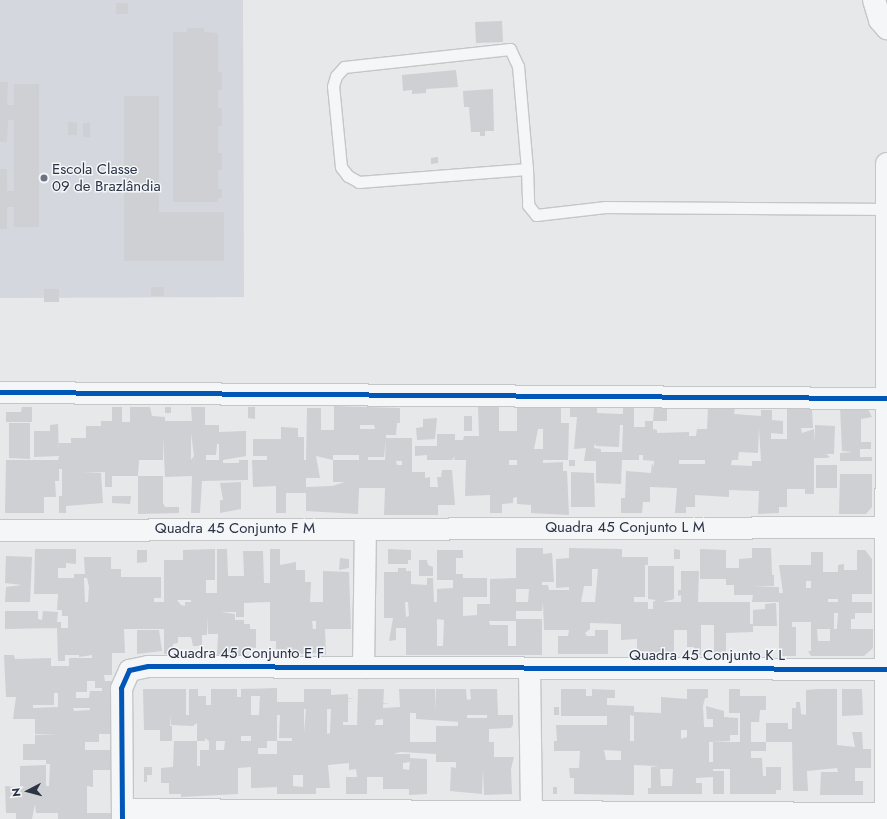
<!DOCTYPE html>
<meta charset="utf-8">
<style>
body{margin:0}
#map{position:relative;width:887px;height:819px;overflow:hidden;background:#e6e8ea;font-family:Jost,sans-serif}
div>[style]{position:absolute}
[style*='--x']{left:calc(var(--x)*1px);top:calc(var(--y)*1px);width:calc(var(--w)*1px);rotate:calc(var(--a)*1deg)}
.built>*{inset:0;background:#d4d7dd}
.building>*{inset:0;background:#ced0d3}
.roads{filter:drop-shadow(1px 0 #c4c6c8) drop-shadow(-1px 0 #c4c6c8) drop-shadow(0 1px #c4c6c8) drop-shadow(0 -1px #c4c6c8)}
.service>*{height:11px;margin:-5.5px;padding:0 5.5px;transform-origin:5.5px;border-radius:5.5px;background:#f5f6f7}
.minor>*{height:21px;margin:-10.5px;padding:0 10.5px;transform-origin:10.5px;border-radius:10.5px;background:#f5f6f7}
.tertiary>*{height:22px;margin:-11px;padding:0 11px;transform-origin:11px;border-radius:11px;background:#f5f6f7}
.cycleway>*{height:5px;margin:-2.5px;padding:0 2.5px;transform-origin:2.5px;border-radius:2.5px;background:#0057b8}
.dots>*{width:11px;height:11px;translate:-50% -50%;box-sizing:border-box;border:2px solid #f4f6f9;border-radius:50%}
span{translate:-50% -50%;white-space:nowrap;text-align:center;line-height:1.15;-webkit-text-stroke:3px #f4f6f9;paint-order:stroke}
.poi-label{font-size:15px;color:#2b3445}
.left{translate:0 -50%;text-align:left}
.street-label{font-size:15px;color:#2b3445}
.north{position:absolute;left:8px;top:771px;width:40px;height:40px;-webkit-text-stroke:3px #f4f6f9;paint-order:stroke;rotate:264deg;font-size:11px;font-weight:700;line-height:16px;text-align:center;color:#2b3445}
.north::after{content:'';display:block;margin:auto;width:14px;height:18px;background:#2b3445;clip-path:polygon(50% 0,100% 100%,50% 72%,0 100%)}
</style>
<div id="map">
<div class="built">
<i style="clip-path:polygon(0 0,243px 0,244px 297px,0 298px)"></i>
</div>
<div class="building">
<i style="clip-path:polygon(116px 3px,128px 3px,128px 14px,116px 14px)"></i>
<i style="clip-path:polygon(502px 21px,503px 42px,476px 43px,475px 22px)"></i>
<i style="clip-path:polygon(187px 28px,204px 28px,204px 32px,218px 33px,218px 72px,222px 72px,222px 90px,218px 90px,218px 108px,222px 108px,222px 126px,218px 126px,218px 153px,222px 153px,222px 170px,218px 170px,218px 189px,222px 189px,222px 198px,218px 198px,218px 202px,173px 202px,173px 32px,187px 32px)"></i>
<i style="clip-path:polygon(456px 70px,458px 87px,426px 89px,426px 93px,412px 94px,412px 90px,403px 91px,402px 75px)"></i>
<i style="clip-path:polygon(0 82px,8px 82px,7px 105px,14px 105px,14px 84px,39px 84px,39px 227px,14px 227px,14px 207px,7px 207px,7px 229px,0 229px,0 169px,7px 169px,7px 191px,14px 191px,14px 120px,8px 120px,7px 142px,0 142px)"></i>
<i style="clip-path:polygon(493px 89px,494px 131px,485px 131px,485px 136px,480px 136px,480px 132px,471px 132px,469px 107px,464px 107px,463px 91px)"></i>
<i style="clip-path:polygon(124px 96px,159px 96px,159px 212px,224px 212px,224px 261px,124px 261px)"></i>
<i style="clip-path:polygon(68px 122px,77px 123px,77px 135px,68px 135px)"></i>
<i style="clip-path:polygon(83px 123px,90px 123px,90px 137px,83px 137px)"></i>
<i style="clip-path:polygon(438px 157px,438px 163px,431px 164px,431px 158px)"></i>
<i style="clip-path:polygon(151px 287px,164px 287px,164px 296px,151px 296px)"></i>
<i style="clip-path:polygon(44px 289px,59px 289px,59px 302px,44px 302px)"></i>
<i style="clip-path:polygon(evenodd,517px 405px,561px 406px,561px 423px,569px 423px,568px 460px,543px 460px,543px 463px,563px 462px,563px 471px,567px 471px,569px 515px,531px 513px,531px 505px,517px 504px,517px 497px,513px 498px,513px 503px,502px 504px,502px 513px,490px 513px,490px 495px,465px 496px,466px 460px,454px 460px,455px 456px,452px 460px,427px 460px,427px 455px,415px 456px,415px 446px,437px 446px,437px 434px,455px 434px,455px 440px,463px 440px,464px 436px,479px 436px,478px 407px,499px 407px,499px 431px,517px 431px,517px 405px,538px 429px,543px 429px,543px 449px,534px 449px,538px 429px,517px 405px,509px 460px,517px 460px,517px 465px,509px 465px,509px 460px)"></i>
<i style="clip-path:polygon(evenodd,334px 406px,400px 408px,400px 423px,397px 423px,396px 435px,386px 435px,386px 438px,412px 438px,412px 472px,425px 472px,425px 478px,430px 477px,430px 487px,438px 487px,437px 477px,441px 477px,442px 470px,452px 470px,455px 505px,438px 505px,438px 515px,384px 515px,385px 488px,359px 488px,358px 514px,306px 511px,306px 493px,286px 493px,286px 513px,276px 513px,276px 486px,253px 487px,252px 460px,267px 460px,267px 456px,253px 456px,253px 439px,281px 439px,281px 427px,298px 428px,298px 437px,304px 437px,304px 460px,306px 460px,307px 408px,321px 408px,321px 430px,334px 430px,334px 406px,360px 425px,374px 425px,375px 429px,360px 429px,360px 425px,334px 406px,386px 440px,385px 460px,368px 460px,368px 457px,384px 457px,386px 440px,334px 406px,333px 455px,359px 455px,359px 460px,333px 460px,333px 455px,334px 406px,316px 456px,333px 460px,333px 482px,345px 482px,332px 486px,306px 487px,306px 478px,320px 478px,316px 456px,334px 406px,396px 461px,402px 461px,402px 465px,397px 465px,396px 461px)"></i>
<i style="clip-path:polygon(22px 407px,32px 407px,32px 422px,6px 422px,6px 412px,21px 412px)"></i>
<i style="clip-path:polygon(evenodd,112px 407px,122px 407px,122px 422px,130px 422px,130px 407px,150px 407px,152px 416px,165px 417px,165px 421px,192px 421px,191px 407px,205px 407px,205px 425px,219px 425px,219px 432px,246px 431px,246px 456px,223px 460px,223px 463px,239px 463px,239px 460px,248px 460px,248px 480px,202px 481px,200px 513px,191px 513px,192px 476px,165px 477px,163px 437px,163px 460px,139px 460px,138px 476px,112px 476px,112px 487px,105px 487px,105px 472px,82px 473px,101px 473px,103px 503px,66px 506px,66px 513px,59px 513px,59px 496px,62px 496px,62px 469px,59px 469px,59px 481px,55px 481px,56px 497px,44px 497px,44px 513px,5px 513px,6px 460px,58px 460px,59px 456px,34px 457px,34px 431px,50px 431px,50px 425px,58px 424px,59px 454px,59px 443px,71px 443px,71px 438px,86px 438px,86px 426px,101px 426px,101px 421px,112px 421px,112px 407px,191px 433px,194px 456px,191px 460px,191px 433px,112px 407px,217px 444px,219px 444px,219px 460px,206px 460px,206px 455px,216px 455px,217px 444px)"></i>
<i style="clip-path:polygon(165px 407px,171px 407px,171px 413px,165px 413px)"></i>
<i style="clip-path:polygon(248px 407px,255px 407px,255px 419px,248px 418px)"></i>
<i style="clip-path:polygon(evenodd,570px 407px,597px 407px,597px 413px,620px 414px,623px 414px,623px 408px,634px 408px,634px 427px,645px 427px,645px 421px,653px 421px,653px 429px,657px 430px,657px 433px,689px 432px,689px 436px,696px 436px,697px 429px,707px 429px,708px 407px,735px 407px,734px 414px,761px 416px,761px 410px,772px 410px,772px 420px,783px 421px,783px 434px,771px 433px,771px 439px,787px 439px,787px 408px,812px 408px,813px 428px,801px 428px,802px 433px,814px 429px,815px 443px,815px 425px,835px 426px,834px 454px,826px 454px,830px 457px,826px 458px,814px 458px,814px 494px,805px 494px,805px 489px,787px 489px,787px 507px,779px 507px,779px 513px,758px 514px,759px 491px,729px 490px,729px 497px,695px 495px,695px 507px,686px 507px,686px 513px,675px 513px,677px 488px,650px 487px,650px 502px,643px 502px,642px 513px,621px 513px,621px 498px,625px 498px,626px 471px,651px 473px,652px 463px,654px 467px,654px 461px,643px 460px,643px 455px,639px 455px,639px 460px,622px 460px,621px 484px,596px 483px,596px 461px,584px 461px,586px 448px,574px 449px,577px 417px,570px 417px,570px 407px,620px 425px,623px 425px,622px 452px,601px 452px,601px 449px,594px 448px,595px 443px,596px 446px,619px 447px,620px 425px,570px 407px,759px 428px,761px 461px,752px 461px,752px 466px,731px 465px,732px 460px,738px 460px,739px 452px,758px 453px,759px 428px,570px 407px,679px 460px,705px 460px,705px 464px,679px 464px,679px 460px)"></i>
<i style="clip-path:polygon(840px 407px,867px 407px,872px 417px,861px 419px,861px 442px,871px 442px,871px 449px,860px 449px,860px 457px,872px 457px,872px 461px,840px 461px,840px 453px,853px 452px,842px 451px)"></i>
<i style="clip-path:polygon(654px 408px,667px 408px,667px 421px,653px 421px)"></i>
<i style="clip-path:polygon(464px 416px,472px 416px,472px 431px,464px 431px)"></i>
<i style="clip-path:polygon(437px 418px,435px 439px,417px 440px,416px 428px,423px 427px,423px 419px)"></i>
<i style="clip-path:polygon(9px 423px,30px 423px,30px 459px,9px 458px)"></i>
<i style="clip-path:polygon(569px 460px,575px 460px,575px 466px,569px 466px)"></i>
<i style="clip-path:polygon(816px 465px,837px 465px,837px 488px,816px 488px)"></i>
<i style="clip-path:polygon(571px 472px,594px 473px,595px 507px,571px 507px)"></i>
<i style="clip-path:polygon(840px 474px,872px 474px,872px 507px,866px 514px,839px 514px)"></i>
<i style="clip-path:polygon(138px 476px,163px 476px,163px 503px,165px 507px,179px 507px,179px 513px,138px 514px)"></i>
<i style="clip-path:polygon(241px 482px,241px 509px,220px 513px,220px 500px,223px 500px,220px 483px)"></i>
<i style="clip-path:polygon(112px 496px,131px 496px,130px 504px,112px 503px)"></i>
<i style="clip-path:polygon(evenodd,516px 548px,543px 548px,543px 554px,552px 553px,554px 582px,542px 582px,542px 585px,548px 585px,549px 590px,569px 590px,569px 587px,556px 588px,556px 559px,569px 558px,569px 548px,622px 549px,622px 557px,648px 557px,648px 565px,645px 565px,645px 597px,634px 597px,634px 602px,648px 602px,648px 609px,653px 609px,653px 602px,656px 600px,648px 599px,648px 566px,674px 566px,674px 599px,663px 602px,681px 602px,681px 595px,678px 596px,678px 590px,681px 590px,681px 571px,699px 571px,698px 602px,750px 602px,750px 624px,753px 624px,753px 610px,765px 609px,765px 604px,776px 603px,777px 626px,753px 626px,753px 632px,726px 633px,726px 654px,714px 655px,714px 625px,701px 625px,701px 655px,694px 654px,694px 647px,687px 647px,687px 630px,674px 630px,674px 656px,648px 655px,642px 655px,641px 651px,637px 651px,637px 639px,621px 640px,621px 624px,590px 623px,590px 629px,585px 633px,587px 636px,595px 636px,595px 630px,608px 630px,608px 654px,558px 654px,558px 636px,568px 636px,569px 630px,544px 630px,543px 602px,542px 611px,516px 611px,516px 619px,542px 619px,542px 655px,406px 655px,406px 628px,396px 628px,396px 640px,389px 641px,393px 618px,384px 618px,384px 572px,398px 572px,398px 568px,406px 568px,406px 571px,411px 571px,411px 584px,427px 585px,427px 578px,433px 578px,434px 602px,437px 602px,437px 589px,453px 588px,453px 580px,437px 580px,437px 550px,463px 550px,463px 558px,456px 558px,456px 574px,463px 574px,463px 578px,487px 578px,487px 597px,463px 597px,463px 616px,477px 615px,477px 604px,490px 604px,490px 579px,516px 578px,516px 548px,592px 569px,598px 569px,595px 602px,581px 602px,584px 586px,592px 586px,592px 569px,516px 548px,516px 589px,529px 589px,528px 602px,516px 602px,516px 589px,516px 548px,405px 602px,408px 602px,409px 616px,406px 617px,405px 602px,516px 548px,437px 619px,444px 620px,443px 646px,437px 646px,437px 619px,516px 548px,489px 621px,516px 621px,516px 646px,508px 646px,508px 625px,490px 625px,489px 621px)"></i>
<i style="clip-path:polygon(evenodd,752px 548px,771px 548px,772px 575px,774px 575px,774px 586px,752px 587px,779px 587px,779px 593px,783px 593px,779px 565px,811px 565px,811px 552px,823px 552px,823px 572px,838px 572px,838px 565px,844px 564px,844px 570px,857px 570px,857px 550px,865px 550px,872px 559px,872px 594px,852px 594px,852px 602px,872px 602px,872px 613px,855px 613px,855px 619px,851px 619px,851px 629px,873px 629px,873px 648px,864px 656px,811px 656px,808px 651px,811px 651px,811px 622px,792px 622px,792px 627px,796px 627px,796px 656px,779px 656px,779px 602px,752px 602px,753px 595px,734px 595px,734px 585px,726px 585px,726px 579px,700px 579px,700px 549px,726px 550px,726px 568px,739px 568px,739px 559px,752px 558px,752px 548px,806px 581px,811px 581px,811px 588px,806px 588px,806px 581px,752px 548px,828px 599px,838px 599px,838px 602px,828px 602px,828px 599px,752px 548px,834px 613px,838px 613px,837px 629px,834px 629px,834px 613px,752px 548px,817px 629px,830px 629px,830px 641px,818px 641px,817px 629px)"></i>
<i style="clip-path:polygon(evenodd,35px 549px,76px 549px,76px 564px,66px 563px,66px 568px,58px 568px,58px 578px,74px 578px,74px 574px,85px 574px,84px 557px,111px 557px,111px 569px,121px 569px,121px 577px,161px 577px,161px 598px,154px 598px,154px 602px,164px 602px,164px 560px,183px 560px,183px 550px,215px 549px,215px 580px,206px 580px,206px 593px,217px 593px,217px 549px,227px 549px,228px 576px,244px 576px,243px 551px,263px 551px,264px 583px,270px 583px,270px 549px,280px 549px,280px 565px,296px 562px,296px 570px,305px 570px,305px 582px,311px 582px,310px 602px,323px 602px,323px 571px,349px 572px,351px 629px,325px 629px,326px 655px,317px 655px,317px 653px,276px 655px,276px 641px,270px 641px,270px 602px,244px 603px,244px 617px,236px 617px,236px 612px,221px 612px,235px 614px,235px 620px,244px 620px,244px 624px,250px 624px,250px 629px,256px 629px,256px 648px,244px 647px,244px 656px,217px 656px,218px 634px,208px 634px,208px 616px,207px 635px,202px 635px,202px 646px,193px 646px,191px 637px,178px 637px,178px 643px,173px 644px,172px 654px,164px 654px,164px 629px,124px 629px,125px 653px,112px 653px,112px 675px,104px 675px,105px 681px,112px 681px,112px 734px,99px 734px,99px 742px,85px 742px,85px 750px,111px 750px,111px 770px,93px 770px,93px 787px,87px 786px,87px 813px,111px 813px,111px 819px,58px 819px,58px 813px,36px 813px,35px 804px,32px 819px,16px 819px,16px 813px,6px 813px,5px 786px,26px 788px,20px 786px,20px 766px,46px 765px,46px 786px,49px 786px,50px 764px,46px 764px,46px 760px,23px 760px,23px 744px,35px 744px,35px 735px,58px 734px,35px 734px,35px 719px,13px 719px,16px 697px,6px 697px,4px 655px,14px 655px,15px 659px,51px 658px,51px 666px,69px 666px,69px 658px,92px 658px,92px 655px,79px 657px,79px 655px,65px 655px,65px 661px,58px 661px,57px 628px,5px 629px,5px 611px,38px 611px,38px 619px,42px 620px,43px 611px,58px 612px,57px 622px,61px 622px,61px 628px,68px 628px,68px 616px,62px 616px,62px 610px,57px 610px,58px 594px,34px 594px,35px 549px,84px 578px,87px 578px,89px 587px,88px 602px,85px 602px,84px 578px,35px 549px,177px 600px,191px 600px,191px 602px,185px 602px,185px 606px,181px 605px,177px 600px,35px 549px,312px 621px,316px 621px,316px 629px,313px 629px,312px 621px,35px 549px,87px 681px,95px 681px,95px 688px,102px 688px,102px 691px,90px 691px,89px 698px,76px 698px,76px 692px,87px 692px,87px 681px,35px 549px,54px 693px,58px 693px,58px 707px,33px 708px,33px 705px,54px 705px,54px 693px,35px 549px,73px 708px,90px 708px,90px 710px,74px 711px,73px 708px)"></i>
<i style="clip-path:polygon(388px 549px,411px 550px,411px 560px,408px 560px,408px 564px,388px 564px)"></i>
<i style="clip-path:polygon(674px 549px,680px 550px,680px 559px,674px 559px)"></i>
<i style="clip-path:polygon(137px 550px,147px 550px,147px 562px,137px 563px)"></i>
<i style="clip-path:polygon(6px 556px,32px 557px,30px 602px,5px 602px,6px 587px,22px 585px,5px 583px)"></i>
<i style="clip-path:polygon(340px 558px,349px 559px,349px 568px,339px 570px)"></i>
<i style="clip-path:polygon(419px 560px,427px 560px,428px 565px,433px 567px,433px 576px,419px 576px)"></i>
<i style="clip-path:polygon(137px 630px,159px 630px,162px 651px,137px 654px)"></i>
<i style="clip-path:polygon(evenodd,277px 688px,277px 702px,304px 702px,304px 689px,331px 689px,331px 695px,348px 694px,348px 722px,343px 722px,343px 725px,357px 725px,358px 689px,384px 689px,383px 708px,400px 707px,399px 689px,435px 689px,435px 712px,436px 689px,466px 689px,467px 700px,471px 699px,470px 689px,497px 689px,498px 715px,513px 715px,513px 725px,511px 728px,489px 729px,489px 742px,494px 742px,494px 757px,514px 757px,511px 769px,512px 794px,484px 795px,483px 768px,482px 794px,450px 791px,451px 767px,456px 768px,456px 762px,436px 762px,436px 754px,401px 752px,391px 754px,410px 754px,410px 758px,427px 759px,427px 794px,409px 795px,409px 789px,383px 789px,383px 777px,367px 777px,367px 794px,346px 794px,346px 777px,357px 777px,356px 769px,349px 770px,349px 763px,328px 765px,330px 788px,316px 788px,316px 794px,277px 794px,277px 787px,251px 788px,251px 767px,238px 768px,238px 794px,181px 797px,181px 794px,169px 794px,169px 783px,161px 783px,161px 768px,173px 767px,174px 741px,197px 741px,197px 766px,200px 766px,200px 750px,209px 750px,209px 741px,205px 738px,205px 741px,197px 741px,197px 723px,193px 726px,171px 725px,171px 715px,170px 726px,172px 726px,172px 741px,160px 741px,160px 730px,144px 730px,143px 689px,186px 689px,186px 715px,189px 715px,189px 689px,198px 689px,198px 696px,206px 696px,206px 705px,211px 705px,211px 689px,237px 689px,237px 697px,241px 697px,241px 689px,277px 688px,251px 696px,260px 696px,259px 715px,251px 715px,251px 696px,277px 688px,304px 709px,306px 709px,304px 733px,304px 709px,277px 688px,327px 709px,331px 709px,330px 733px,327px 734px,327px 709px,277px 688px,410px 713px,416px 713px,416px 719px,461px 722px,458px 722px,458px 726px,436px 726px,436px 742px,410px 742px,410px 713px,277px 688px,277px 715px,280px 715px,279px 738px,292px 738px,292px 741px,277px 741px,277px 754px,258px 754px,258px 748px,267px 748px,267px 741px,277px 741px,277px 715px,277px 688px,467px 715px,487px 715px,487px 718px,467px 718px,467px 715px,277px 688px,383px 719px,383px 725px,375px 725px,376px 720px,383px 719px,277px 688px,241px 736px,251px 736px,251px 741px,241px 741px,241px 736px,277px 688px,216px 741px,225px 741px,224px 750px,216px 750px,216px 741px,277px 688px,410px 762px,409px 770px,403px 769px,403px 763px,410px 762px,277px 688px,293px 775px,303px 775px,303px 787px,293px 786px,293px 775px)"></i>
<i style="clip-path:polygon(evenodd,561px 689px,586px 689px,586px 696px,592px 696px,592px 689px,615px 690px,615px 698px,607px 698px,607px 705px,634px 706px,634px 712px,661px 713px,661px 697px,687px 699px,687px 689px,708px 689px,708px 698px,705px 698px,703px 706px,704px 727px,713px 727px,713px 719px,707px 719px,706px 706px,724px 711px,724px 717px,738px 718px,738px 735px,730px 735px,730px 741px,709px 742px,709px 762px,713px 762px,713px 742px,740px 742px,740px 713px,729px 713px,729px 689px,740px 689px,740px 696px,766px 696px,766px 710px,760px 710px,759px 722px,751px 722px,751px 742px,766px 742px,766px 751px,751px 751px,751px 758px,762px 758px,763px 776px,766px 776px,766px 767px,781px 767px,781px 790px,776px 790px,776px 794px,730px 794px,730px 769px,713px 769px,713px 771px,724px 771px,724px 794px,713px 794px,713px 777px,696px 778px,696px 783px,702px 783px,702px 794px,648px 794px,648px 788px,651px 788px,651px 767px,660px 766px,634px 765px,634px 760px,634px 795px,574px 794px,574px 778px,570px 778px,569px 768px,579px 768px,580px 751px,554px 751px,554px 741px,557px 741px,556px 725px,607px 725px,607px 716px,561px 716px,561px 689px,630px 715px,634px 716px,634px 741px,630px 741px,630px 715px,561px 689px,681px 730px,687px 730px,687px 737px,681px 739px,681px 730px,561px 689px,604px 750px,621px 751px,621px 760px,606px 760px,604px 750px,561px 689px,660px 769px,673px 769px,672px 786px,661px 786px,660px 769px)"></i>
<i style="clip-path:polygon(819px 689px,837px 689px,837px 745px,855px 747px,852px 732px,862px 732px,863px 749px,871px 749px,871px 768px,855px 768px,855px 781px,863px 781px,863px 795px,820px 795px,821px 772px,838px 772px,837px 768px,807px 771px,808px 791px,793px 791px,792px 742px,766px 742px,766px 723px,788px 723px,788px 729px,792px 729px,792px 708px,796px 708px,796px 702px,800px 702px,801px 714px,806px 715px,806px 690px,819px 689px,819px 716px)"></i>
<i style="clip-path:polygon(842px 689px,862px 689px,863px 715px,842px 716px)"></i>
<i style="clip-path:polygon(554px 707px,559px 707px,559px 715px,554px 715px)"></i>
<i style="clip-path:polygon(144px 767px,152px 767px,152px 775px,147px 775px,147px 782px,144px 782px)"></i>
<i style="clip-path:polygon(553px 787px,557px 787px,557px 794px,553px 794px)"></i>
</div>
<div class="roads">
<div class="service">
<i style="--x:527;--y:169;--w:169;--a:175.6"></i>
<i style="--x:359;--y:182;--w:13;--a:-151"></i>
<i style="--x:348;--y:176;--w:11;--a:-128"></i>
<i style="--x:341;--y:167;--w:81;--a:-95.6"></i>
<i style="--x:333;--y:86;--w:10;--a:-73"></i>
<i style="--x:336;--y:76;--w:12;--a:-48"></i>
<i style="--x:344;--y:67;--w:167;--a:-6.2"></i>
<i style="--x:510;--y:49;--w:19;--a:65"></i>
<i style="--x:518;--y:66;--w:103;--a:85"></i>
<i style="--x:527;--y:169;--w:36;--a:88"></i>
<i style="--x:528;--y:205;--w:13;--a:51"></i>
<i style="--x:536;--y:215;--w:70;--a:-6.5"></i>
<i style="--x:606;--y:207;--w:281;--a:0.4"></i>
</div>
<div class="minor">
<i style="--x:0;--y:392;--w:886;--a:0.39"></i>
<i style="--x:0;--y:530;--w:886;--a:-0.19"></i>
<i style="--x:363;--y:667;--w:138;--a:-89.2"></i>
<i style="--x:529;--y:668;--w:144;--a:89.2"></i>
<i style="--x:122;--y:809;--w:764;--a:0.3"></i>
<i style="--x:122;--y:819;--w:131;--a:-90.4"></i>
<i style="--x:121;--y:688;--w:20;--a:-66"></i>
<i style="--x:129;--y:670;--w:19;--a:-12"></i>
<i style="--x:148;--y:666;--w:738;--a:0.23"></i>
</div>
<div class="tertiary">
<i style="--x:874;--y:0;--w:21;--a:73"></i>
<i style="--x:880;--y:20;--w:11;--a:49"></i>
<i style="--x:886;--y:819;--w:655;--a:-89.91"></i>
</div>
</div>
<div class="cycleway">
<i style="--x:0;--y:392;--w:886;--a:0.39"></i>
<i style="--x:122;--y:819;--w:131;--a:-90.4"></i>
<i style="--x:121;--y:688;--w:20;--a:-66"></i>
<i style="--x:129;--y:670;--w:19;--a:-12"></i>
<i style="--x:148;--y:666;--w:738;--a:0.23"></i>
</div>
<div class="dots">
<i style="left:44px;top:178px;background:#6c737f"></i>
</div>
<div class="poi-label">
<span class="left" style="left:52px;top:178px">Escola Classe<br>09 de Brazlândia</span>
</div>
<div class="street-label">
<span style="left:625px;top:528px">Quadra 45 Conjunto L M</span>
<span style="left:235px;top:529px">Quadra 45 Conjunto F M</span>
<span style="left:246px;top:654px">Quadra 45 Conjunto E F</span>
<span style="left:707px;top:656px">Quadra 45 Conjunto K L</span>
</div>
<div class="north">N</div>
</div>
